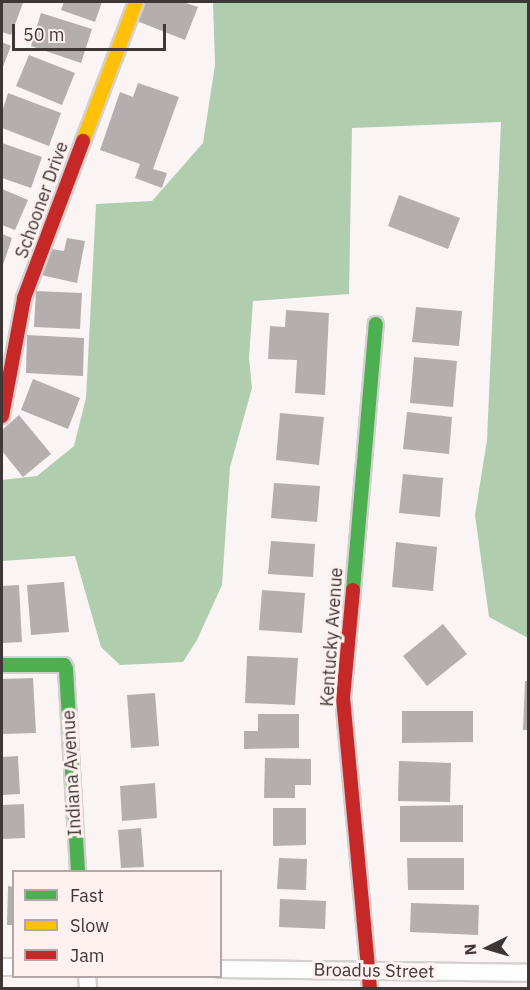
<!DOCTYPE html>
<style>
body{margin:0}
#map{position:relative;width:530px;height:990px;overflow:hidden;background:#faf4f4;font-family:"IBM Plex Sans",sans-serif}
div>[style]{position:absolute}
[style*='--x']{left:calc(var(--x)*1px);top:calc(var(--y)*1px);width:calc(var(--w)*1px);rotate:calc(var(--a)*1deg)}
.water>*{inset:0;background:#b0cdae}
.building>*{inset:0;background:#b4afae}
.roads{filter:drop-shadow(2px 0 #d5d0d0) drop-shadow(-2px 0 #d5d0d0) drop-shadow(0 2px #d5d0d0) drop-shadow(0 -2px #d5d0d0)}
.street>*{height:16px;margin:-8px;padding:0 8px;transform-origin:8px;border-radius:8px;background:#fefdfd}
.fast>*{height:14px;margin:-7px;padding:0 7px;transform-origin:7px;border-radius:7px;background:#4caf50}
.slow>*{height:14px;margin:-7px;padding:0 7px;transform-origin:7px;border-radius:7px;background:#ffc107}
.jam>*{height:14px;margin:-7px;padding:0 7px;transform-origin:7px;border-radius:7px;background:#c62828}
span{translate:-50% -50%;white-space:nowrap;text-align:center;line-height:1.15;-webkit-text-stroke:6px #fef1f0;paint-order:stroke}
.street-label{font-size:18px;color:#3e3737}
.frame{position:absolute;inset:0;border:3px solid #3e3737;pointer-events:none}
.legend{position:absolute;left:12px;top:870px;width:210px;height:108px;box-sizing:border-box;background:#fef1f0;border:2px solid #b1a7a6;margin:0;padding:8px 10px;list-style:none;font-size:18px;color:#3e3737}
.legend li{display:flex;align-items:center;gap:12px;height:30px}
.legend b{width:30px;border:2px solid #b1a7a6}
.north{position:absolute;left:458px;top:918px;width:60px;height:60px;-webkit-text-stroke:4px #fef1f0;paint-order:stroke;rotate:265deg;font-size:16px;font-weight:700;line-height:24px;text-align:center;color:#3e3737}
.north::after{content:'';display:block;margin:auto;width:21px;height:27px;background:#3e3737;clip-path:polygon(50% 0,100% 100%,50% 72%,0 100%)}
.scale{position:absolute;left:12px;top:24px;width:154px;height:27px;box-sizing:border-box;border:3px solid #3e3737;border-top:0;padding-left:8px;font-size:18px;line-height:21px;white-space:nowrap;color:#3e3737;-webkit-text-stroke:4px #fef1f0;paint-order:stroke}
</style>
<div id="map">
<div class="water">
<i style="clip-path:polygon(213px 2px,528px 2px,528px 638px,489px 617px,475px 515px,487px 440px,501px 122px,352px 128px,349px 294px,253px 301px,249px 358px,252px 388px,230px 467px,222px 585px,197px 640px,183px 662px,120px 665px,101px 647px,75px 556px,2px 561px,2px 480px,37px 476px,74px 446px,86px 398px,96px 204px,152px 201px,203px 143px,215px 65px)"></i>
</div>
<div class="building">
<i style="clip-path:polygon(2px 2px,23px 3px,11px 35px,2px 32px)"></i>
<i style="clip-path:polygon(64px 2px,102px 2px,95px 22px,61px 10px)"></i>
<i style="clip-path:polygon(145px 2px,183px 2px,198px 7px,185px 40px,137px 21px)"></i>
<i style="clip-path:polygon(41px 13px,92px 29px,81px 63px,31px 46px)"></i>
<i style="clip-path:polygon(2px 42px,11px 46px,2px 69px)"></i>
<i style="clip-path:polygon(29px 55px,75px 73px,62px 105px,16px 86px)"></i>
<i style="clip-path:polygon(138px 83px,179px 97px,153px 169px,167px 173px,162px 188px,135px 178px,140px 164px,100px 150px,120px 92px,133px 97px)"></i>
<i style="clip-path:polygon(8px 93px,61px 113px,49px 146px,2px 128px,2px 112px)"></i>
<i style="clip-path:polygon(2px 143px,42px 157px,31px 188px,2px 178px)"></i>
<i style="clip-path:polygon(2px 189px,28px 200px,15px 230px,2px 225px)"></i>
<i style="clip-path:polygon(399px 195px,460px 218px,448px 249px,388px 226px)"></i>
<i style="clip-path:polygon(2px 234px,12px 238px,2px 268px)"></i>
<i style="clip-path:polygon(67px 238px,85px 241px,77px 283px,41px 275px,46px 248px,64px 251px)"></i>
<i style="clip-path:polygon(36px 291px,82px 293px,80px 329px,34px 327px)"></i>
<i style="clip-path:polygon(416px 307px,462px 311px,459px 346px,412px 342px)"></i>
<i style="clip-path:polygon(286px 310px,329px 313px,325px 395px,295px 393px,297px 360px,268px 359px,270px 326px,285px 327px)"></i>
<i style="clip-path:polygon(27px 335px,84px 338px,83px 376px,26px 373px)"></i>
<i style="clip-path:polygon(414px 357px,457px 361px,453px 407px,410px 403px)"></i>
<i style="clip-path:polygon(33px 379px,80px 398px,68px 429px,21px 410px)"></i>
<i style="clip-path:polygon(407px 412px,452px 417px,449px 454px,403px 449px)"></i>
<i style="clip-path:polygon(280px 413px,324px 417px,319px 465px,276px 460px)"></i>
<i style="clip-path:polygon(19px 415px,51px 454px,23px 477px,2px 451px,2px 430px)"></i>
<i style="clip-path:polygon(403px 474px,443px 478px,440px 517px,399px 513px)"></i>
<i style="clip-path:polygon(274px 483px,320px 486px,317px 522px,271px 518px)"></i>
<i style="clip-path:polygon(271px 541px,315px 544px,313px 577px,268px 574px)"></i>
<i style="clip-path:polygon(396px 542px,437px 547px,433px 591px,392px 587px)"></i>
<i style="clip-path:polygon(64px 582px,69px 632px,31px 635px,27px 585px)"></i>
<i style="clip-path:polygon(19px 585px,22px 642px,2px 643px,2px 586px)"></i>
<i style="clip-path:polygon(262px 590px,305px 593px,302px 633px,259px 630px)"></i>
<i style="clip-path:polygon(443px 624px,467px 654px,427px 686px,403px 656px)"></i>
<i style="clip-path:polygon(247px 656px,298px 658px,295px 705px,245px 703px)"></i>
<i style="clip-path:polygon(33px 678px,36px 733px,2px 734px,2px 679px)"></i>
<i style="clip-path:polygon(525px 681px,528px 681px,528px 730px,523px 730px)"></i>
<i style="clip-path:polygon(155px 693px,159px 746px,131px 748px,127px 695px)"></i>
<i style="clip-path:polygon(402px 711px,473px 711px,473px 742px,402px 743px)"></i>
<i style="clip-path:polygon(258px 714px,299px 714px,299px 748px,244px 749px,244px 731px,258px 731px)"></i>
<i style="clip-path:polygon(18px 756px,20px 794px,2px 795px,2px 757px)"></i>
<i style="clip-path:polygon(265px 758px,311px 759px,311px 785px,295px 785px,295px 798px,264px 798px)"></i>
<i style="clip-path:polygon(399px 761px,451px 763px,450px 802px,398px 801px)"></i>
<i style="clip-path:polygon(155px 783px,157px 818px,122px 821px,120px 786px)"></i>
<i style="clip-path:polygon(24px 804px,25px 838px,2px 839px,2px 805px)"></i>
<i style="clip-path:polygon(463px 805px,463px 842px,400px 842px,400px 806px)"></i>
<i style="clip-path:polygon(273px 808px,306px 808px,306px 845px,273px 846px)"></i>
<i style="clip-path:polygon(141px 828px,144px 867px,121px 868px,118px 830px)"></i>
<i style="clip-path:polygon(279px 858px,307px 859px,306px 890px,277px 889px)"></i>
<i style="clip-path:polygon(407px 858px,464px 858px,464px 890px,408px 890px)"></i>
<i style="clip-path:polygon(8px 886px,14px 887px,14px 925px,7px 925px)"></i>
<i style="clip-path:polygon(280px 899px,326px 901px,325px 929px,279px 927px)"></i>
<i style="clip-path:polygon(411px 903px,479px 905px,478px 935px,410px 932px)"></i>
</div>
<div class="roads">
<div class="street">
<i style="--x:2;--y:967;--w:12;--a:0"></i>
<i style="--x:220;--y:969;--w:308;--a:0.7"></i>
<i style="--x:87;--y:976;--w:12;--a:85"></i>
</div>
<div class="fast">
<i style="--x:353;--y:590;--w:267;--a:-85.1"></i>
<i style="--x:2;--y:665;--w:62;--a:0"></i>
<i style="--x:64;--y:665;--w:4;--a:63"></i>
<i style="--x:66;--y:669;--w:203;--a:86.6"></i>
</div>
<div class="slow">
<i style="--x:83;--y:141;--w:149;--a:-69.1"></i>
</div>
<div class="jam">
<i style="--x:2;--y:416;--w:120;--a:-79.4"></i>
<i style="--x:24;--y:298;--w:168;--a:-69.4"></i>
<i style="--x:353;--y:590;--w:108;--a:95.3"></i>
<i style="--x:343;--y:698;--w:291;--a:84.7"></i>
</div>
</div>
<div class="street-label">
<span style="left:42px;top:200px;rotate:-70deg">Schooner Drive</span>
<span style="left:332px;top:637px;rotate:-86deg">Kentucky Avenue</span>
<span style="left:72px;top:773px;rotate:-93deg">Indiana Avenue</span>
<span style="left:374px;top:971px;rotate:1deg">Broadus Street</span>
</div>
<div class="frame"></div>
<ul class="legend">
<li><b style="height:8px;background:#4caf50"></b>Fast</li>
<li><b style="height:8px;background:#ffc107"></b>Slow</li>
<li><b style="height:8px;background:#c62828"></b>Jam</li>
</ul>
<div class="north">N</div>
<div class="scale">50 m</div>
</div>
